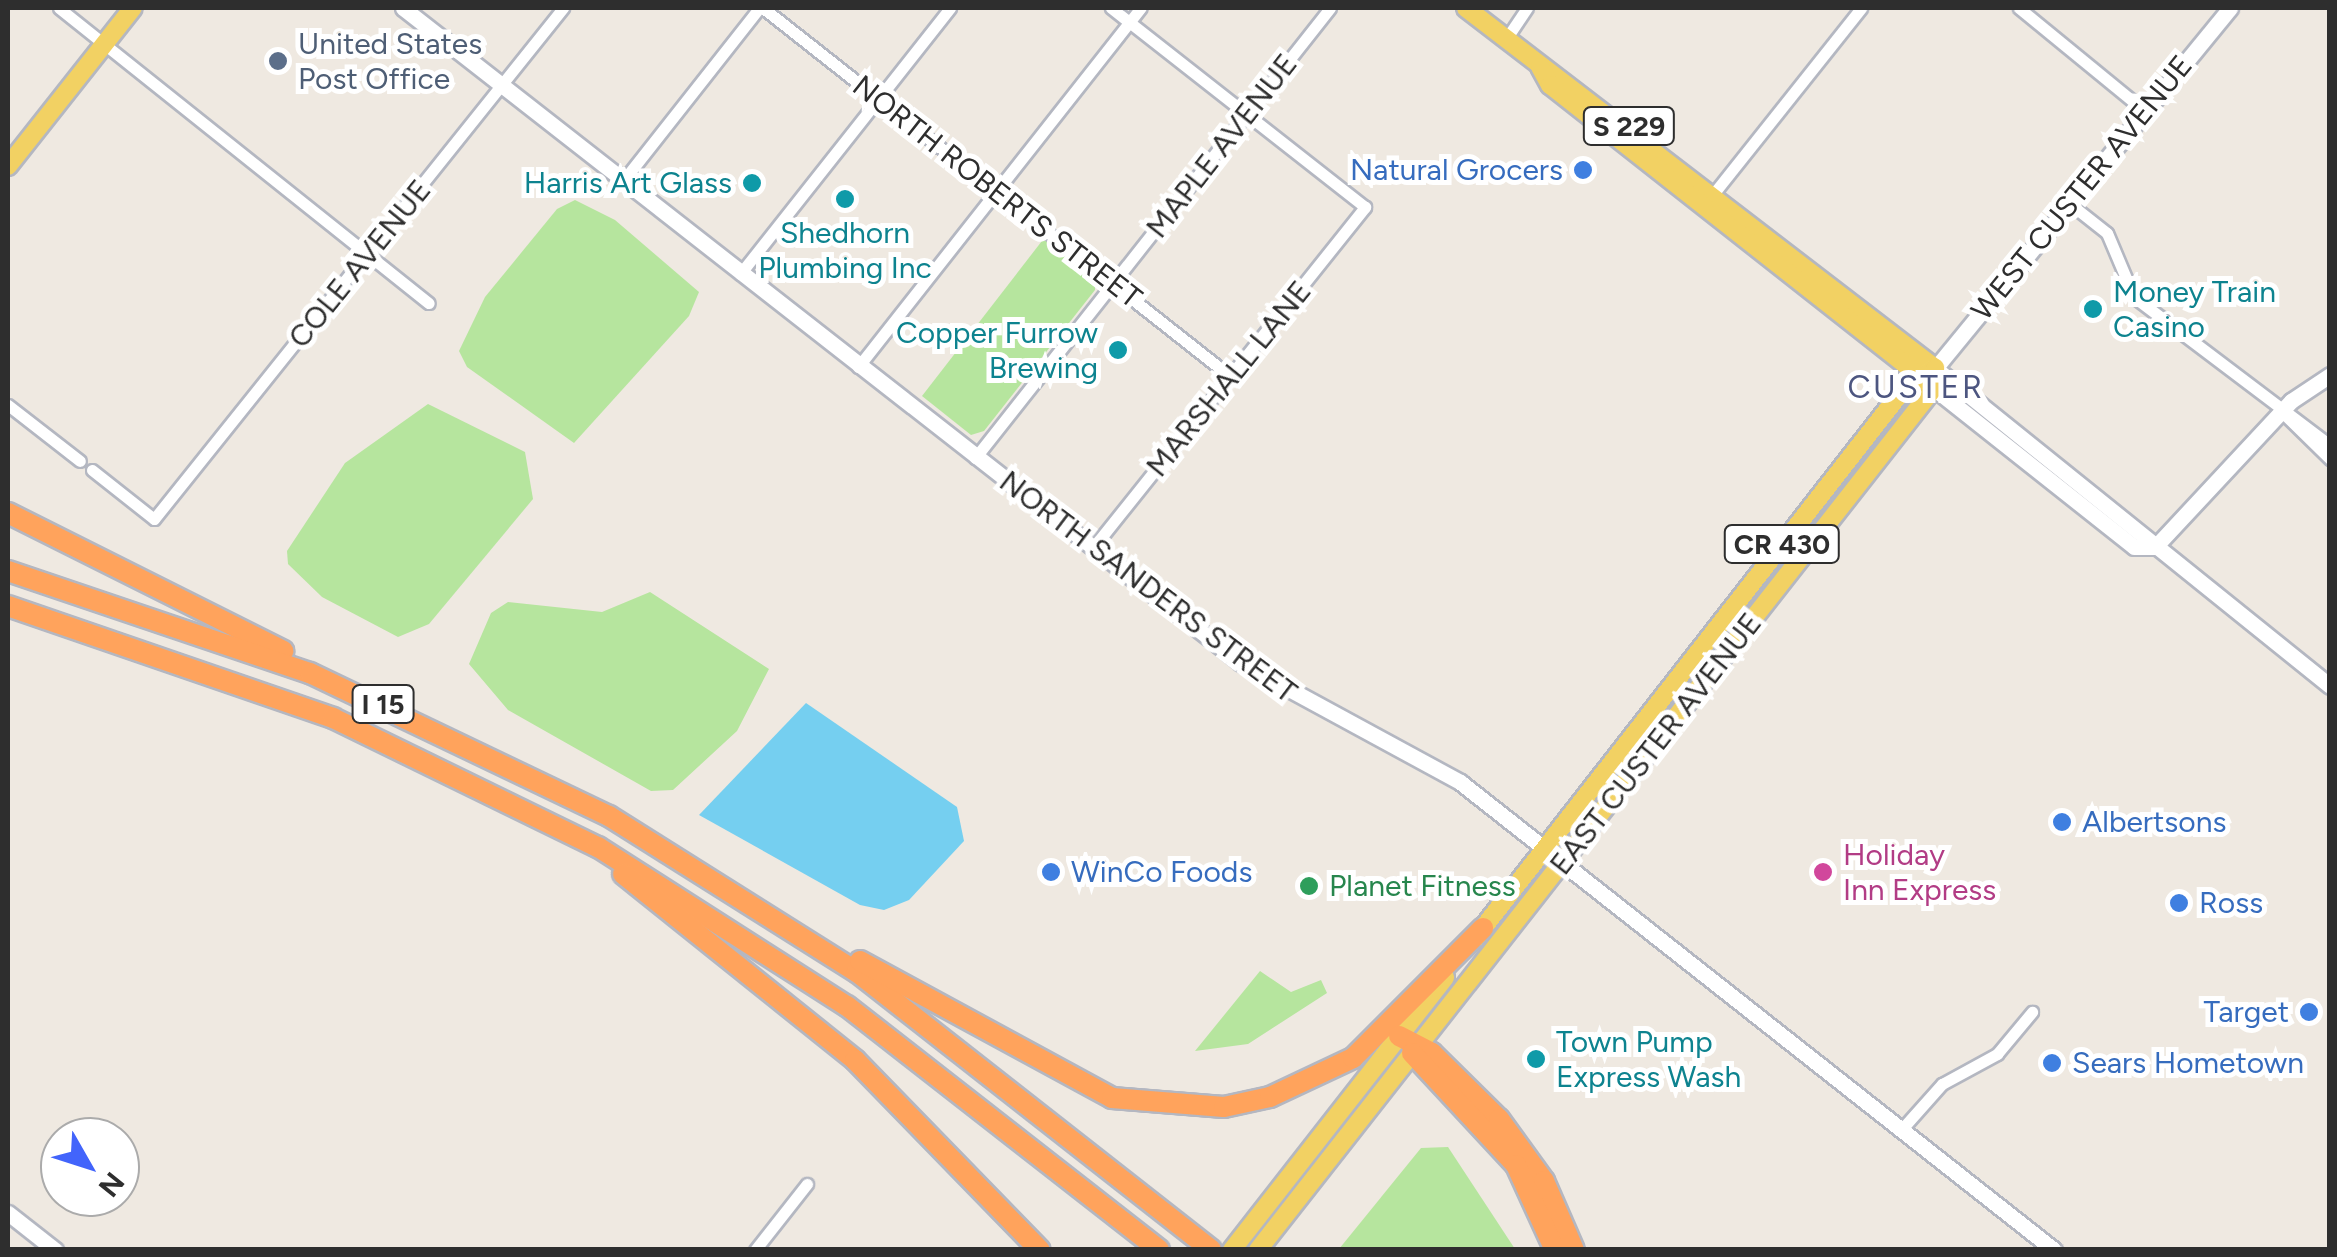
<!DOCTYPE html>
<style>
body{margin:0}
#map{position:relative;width:2337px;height:1257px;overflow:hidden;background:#efe9e1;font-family:Figtree,sans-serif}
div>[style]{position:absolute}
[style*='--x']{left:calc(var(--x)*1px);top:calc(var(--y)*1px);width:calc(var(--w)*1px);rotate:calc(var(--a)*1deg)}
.green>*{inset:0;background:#b6e59e}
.water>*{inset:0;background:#75cff0}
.roads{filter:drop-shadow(2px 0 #b4b7c1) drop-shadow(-2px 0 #b4b7c1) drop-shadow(0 2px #b4b7c1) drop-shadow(0 -2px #b4b7c1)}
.street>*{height:11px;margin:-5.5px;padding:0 5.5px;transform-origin:5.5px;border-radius:5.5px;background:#fff}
.secondary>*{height:15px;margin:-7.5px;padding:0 7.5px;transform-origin:7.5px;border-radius:7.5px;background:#fff}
.primary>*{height:18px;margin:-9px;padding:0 9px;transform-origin:9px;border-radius:9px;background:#f2d163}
.highway>*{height:20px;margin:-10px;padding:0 10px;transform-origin:10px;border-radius:10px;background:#ffa35c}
.dots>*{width:28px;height:28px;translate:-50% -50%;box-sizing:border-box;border:5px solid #fff;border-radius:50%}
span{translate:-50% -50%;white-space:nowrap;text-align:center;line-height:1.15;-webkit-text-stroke:10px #fff;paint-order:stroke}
.shield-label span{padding:2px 8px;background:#fff;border:2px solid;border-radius:8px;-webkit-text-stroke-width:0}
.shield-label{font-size:28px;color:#2e2e2e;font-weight:700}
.service-label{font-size:30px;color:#4e5e75}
.left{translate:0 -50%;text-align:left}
.street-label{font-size:30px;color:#2e2e2e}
.shop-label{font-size:30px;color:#366cbe}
.right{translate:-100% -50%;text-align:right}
.culture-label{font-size:30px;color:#0d838f}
.hotel-label{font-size:30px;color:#b23c85}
.leisure-label{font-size:30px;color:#27864d}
.neighbourhood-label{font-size:32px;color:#4d5680;letter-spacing:2.5px}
.frame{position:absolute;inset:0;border:10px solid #2e2e2e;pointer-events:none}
.north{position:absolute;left:40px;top:1117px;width:100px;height:100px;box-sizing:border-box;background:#fff;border:2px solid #ababab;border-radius:50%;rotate:129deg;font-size:28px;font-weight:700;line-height:40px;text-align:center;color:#2e2e2e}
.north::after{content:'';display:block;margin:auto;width:35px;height:45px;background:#4264fb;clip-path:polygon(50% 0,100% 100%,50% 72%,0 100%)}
</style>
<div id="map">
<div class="green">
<i style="clip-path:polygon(575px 200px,615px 220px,699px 292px,689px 316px,574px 443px,467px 367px,459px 351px,485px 297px,557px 209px)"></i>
<i style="clip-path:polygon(1045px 237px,1095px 276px,1095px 290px,984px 431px,971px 435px,922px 396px)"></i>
<i style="clip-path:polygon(428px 404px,525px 452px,533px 499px,429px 624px,398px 637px,322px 597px,288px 564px,287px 551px,345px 463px)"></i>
<i style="clip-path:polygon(650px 592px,769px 669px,737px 731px,673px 790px,651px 791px,508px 710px,469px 664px,491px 613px,508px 602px,602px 612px)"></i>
<i style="clip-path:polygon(1260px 971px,1291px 992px,1321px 980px,1327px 993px,1248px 1044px,1195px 1051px)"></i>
<i style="clip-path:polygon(1448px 1147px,1515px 1249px,1339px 1249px,1421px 1148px)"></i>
</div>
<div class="water">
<i style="clip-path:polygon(806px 703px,957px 807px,964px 841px,909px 900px,884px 910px,860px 905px,699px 815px)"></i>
</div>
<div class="roads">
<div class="street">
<i style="--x:59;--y:8;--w:473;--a:38.6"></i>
<i style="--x:763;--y:8;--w:596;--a:38.25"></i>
<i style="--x:2019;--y:8;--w:163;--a:39.3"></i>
<i style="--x:1506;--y:39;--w:37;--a:-56"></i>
<i style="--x:623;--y:181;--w:220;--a:-51.8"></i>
<i style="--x:1714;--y:193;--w:236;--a:-51.5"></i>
<i style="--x:2069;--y:203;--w:48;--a:38.3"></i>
<i style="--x:2107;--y:233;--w:69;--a:67.1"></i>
<i style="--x:2134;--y:297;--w:246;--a:37.1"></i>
<i style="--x:740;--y:274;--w:339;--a:-51.7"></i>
<i style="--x:858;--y:367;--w:457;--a:-51.8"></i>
<i style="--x:8;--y:405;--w:91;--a:37.9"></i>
<i style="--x:2281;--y:411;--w:69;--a:44.4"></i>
<i style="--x:975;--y:458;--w:573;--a:-51.73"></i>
<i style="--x:92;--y:470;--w:79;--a:38.3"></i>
<i style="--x:154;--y:519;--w:655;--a:-51.33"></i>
<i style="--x:1092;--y:549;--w:438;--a:-51.4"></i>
<i style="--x:1365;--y:207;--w:323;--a:-141.9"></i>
<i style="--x:1901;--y:1130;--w:62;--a:-48.3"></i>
<i style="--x:1942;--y:1084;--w:63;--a:-28.6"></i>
<i style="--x:1997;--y:1054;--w:55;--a:-50.2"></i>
<i style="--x:755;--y:1250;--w:84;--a:-51.8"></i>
</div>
<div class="secondary">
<i style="--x:403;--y:8;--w:1064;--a:38.01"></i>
<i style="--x:1241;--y:663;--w:249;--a:28.5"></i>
<i style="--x:1460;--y:782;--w:756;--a:38.23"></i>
<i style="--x:2230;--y:8;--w:465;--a:129.3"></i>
<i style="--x:1935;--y:368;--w:507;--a:38.84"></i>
<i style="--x:1926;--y:382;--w:265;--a:38.4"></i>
<i style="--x:2134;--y:547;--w:21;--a:0"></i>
<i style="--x:2155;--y:547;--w:200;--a:-47"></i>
<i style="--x:2291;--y:401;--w:47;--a:-33.7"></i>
<i style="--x:8;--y:1213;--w:60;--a:38.2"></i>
</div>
<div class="primary">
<i style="--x:1466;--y:8;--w:591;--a:37.51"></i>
<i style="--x:1540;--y:67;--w:21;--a:61"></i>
<i style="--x:1550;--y:85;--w:467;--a:38.2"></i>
<i style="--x:8;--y:166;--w:201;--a:-51.7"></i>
<i style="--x:1476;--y:937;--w:688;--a:-52.03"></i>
<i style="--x:1899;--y:395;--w:45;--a:-36.9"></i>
<i style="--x:1232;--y:1250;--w:346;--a:-52"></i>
<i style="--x:1258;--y:1250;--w:1095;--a:-51.9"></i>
<i style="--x:1934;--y:388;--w:20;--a:-87"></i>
</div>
<div class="highway">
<i style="--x:8;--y:513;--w:308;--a:26.6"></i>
<i style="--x:8;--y:571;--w:319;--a:18.7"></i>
<i style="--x:310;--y:673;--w:331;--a:25.6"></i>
<i style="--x:609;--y:816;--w:293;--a:32.2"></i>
<i style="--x:857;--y:972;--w:450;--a:38.1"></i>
<i style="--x:8;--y:606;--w:344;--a:19"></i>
<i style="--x:333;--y:718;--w:295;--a:26"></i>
<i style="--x:598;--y:847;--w:295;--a:32.6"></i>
<i style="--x:847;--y:1006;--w:396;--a:38"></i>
<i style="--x:623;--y:874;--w:297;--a:38.7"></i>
<i style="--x:855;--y:1060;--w:265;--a:45.8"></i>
<i style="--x:860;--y:961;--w:287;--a:28.5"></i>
<i style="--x:1112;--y:1098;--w:112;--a:4.6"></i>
<i style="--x:1224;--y:1107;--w:47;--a:-12.3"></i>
<i style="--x:1270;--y:1097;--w:92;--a:-25.2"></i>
<i style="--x:1353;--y:1058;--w:184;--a:-45"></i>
<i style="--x:1399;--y:1036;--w:37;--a:27"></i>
<i style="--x:1432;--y:1053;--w:94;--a:44.6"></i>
<i style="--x:1499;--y:1119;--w:77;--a:54"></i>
<i style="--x:1544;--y:1181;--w:75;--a:66.5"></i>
<i style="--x:1412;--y:1053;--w:153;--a:47.1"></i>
<i style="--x:1516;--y:1165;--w:94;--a:65.4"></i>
</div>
</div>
<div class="dots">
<i style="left:278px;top:61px;background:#5c6f8a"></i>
<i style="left:1583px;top:170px;background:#3f7fe0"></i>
<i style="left:752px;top:183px;background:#0f9aa8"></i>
<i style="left:845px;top:199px;background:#0f9aa8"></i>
<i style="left:2093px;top:309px;background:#0f9aa8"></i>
<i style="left:1118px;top:350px;background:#0f9aa8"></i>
<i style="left:2062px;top:822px;background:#3f7fe0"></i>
<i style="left:1051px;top:872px;background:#3f7fe0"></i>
<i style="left:1823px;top:872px;background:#d1479c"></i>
<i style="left:1309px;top:886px;background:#2e9e5b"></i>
<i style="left:2179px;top:903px;background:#3f7fe0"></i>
<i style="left:2309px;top:1012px;background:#3f7fe0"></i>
<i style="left:1536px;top:1059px;background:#0f9aa8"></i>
<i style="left:2052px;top:1063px;background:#3f7fe0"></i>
</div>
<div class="shield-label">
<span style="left:1629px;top:126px">S 229</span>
<span style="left:1782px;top:544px">CR 430</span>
<span style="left:383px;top:704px">I 15</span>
</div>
<div class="service-label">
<span class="left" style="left:298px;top:61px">United States<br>Post Office</span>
</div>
<div class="street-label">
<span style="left:1222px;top:146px;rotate:-52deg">MAPLE AVENUE</span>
<span style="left:2082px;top:188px;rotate:-51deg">WEST CUSTER AVENUE</span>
<span style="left:997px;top:192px;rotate:38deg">NORTH ROBERTS STREET</span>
<span style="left:360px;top:264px;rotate:-51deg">COLE AVENUE</span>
<span style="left:1229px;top:379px;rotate:-51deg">MARSHALL LANE</span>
<span style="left:1148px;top:587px;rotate:37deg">NORTH SANDERS STREET</span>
<span style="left:1656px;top:744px;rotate:-52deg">EAST CUSTER AVENUE</span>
</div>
<div class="shop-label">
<span class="right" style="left:1563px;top:170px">Natural Grocers</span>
<span class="left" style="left:2082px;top:822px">Albertsons</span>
<span class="left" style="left:1071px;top:872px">WinCo Foods</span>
<span class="left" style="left:2199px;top:903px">Ross</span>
<span class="right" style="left:2289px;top:1012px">Target</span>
<span class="left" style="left:2072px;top:1063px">Sears Hometown</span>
</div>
<div class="culture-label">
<span class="right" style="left:732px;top:183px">Harris Art Glass</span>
<span style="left:845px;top:250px">Shedhorn<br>Plumbing Inc</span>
<span class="left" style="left:2113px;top:309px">Money Train<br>Casino</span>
<span class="right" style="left:1098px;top:350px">Copper Furrow<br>Brewing</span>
<span class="left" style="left:1556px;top:1059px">Town Pump<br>Express Wash</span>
</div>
<div class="hotel-label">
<span class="left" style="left:1843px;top:872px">Holiday<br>Inn Express</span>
</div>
<div class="leisure-label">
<span class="left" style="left:1329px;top:886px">Planet Fitness</span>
</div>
<div class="neighbourhood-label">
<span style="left:1916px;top:387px">CUSTER</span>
</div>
<div class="frame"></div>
<div class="north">N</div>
</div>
